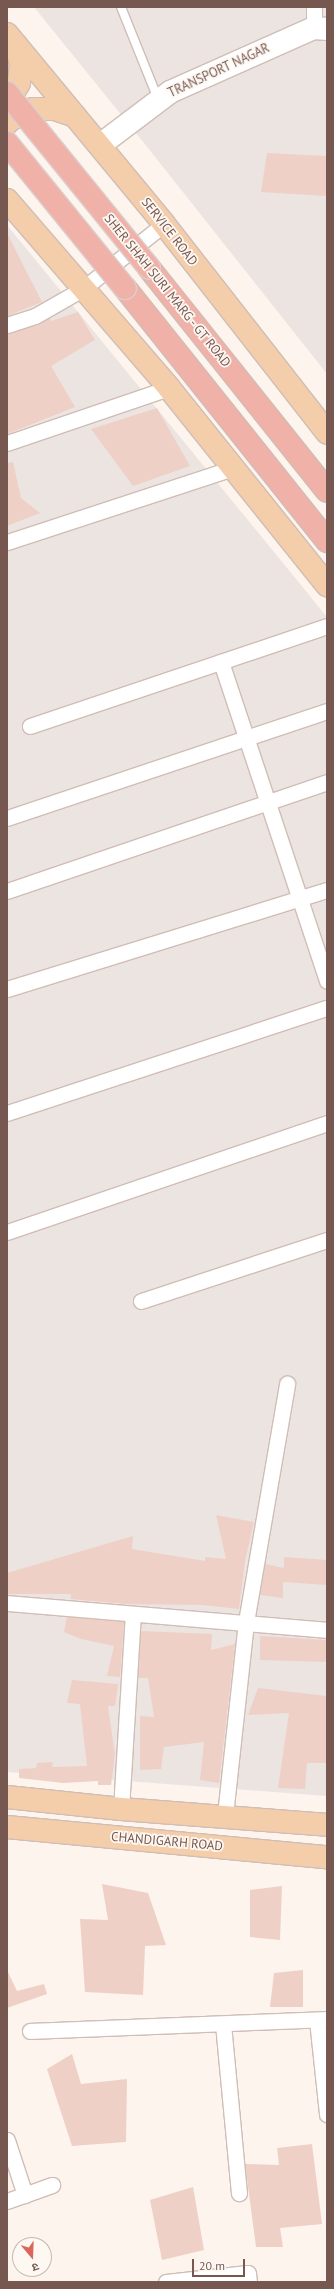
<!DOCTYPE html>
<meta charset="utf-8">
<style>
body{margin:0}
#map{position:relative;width:334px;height:2289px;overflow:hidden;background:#fcf4ed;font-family:"PT Sans","Noto Sans Devanagari",sans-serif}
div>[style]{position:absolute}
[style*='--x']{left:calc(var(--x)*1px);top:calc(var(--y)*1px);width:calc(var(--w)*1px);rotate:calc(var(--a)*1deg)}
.industrial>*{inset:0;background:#ece4e1}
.building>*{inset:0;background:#efd0c6}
.roads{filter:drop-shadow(1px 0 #d0bdb5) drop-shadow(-1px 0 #d0bdb5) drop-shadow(0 1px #d0bdb5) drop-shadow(0 -1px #d0bdb5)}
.lane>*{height:8px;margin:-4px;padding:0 4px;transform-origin:4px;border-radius:4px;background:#fff}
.street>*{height:15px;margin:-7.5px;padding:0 7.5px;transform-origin:7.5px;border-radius:7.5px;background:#fff}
.secondary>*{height:22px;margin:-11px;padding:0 11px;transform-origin:11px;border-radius:11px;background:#fff}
.primary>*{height:22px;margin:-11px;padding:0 11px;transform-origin:11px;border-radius:11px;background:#f4ceab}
.highway>*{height:22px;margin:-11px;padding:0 11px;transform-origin:11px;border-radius:11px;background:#f0b1a9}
.bridges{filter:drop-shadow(1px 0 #d9d0ce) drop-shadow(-1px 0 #d9d0ce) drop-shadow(0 1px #d9d0ce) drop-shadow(0 -1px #d9d0ce)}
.highway-bridge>*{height:22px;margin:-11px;padding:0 11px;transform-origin:11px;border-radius:11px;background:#f0b1a9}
span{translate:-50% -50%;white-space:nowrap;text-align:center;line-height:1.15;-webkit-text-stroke:3.5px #fef8f3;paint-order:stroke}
.street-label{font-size:13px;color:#765850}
.frame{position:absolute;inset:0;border:8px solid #765850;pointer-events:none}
.north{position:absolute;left:12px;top:2237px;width:40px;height:40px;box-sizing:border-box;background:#fef8f3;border:1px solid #c8b8b2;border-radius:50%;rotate:161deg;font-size:11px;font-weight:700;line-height:16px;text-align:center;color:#765850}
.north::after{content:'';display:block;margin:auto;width:14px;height:18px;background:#db665c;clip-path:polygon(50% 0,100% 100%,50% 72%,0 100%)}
.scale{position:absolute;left:192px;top:2259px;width:53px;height:18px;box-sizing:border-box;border:2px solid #765850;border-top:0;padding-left:5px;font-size:12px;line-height:14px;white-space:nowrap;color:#765850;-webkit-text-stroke:3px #fef8f3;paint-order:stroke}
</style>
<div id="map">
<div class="industrial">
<i style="clip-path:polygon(34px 7px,327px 7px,327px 374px,148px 148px)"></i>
<i style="clip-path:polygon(7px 225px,327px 617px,327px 1796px,7px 1772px)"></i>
</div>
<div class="building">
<i style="clip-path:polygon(267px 153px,327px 156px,327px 196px,261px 192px)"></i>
<i style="clip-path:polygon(7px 233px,42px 302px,7px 316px)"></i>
<i style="clip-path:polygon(78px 312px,95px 340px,51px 366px,75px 407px,7px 434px,7px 334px,38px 325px,50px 318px,51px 321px)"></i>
<i style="clip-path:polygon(157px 408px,190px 466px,133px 486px,91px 429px)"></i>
<i style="clip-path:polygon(13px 462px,21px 498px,40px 513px,7px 526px,7px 463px)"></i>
<i style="clip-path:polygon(216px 1515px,254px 1522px,245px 1561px,239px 1609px,202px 1605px,126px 1604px,71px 1599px,71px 1594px,7px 1594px,7px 1573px,133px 1536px,132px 1549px,205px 1561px,205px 1557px,226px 1559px)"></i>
<i style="clip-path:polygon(284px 1557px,327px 1560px,327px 1585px,283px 1582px,283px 1598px,260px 1595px,265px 1564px,284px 1568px)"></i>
<i style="clip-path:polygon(67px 1617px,124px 1622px,120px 1677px,107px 1676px,114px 1646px,81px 1639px,64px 1632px)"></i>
<i style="clip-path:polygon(141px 1631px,212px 1634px,211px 1650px,235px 1644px,219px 1783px,200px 1780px,204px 1742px,164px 1747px,161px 1769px,140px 1770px,140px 1716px,154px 1717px,148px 1678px,138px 1678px)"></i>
<i style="clip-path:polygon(260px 1636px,327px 1640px,327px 1662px,260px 1660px)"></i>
<i style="clip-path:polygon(72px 1680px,118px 1684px,115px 1706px,108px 1706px,115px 1755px,111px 1785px,98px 1785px,98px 1781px,63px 1783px,19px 1778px,19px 1769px,36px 1768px,37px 1763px,53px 1762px,52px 1767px,87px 1766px,80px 1704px,67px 1703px)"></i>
<i style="clip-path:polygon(258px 1688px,327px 1696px,327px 1763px,307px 1763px,305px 1789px,278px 1788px,289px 1713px,248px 1715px)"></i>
<i style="clip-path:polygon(102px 1884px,148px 1893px,166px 1945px,145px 1946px,143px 1995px,85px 1992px,80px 1919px,108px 1920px)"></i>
<i style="clip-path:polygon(282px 1886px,280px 1940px,250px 1937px,250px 1890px)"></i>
<i style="clip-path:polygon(7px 1970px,17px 1991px,44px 1984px,47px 1994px,7px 2008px)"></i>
<i style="clip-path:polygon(303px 1970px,303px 2007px,270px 2007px,274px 1973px)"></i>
<i style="clip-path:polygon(72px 2054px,81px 2084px,127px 2079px,126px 2142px,72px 2146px,47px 2069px)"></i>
<i style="clip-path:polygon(312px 2144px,322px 2224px,280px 2228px,283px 2247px,256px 2247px,245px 2164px,279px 2165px,277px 2148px)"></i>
<i style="clip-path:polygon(193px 2187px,204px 2250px,162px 2260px,150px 2200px)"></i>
</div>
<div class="roads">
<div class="lane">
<i style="--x:121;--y:7;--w:99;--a:68.1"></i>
</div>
<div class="street">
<i style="--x:314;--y:28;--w:21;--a:-90"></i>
<i style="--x:7;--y:325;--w:29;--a:-18"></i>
<i style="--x:35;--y:316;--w:56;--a:-29.7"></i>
<i style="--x:84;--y:288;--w:102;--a:-38.7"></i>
<i style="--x:7;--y:443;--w:171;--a:-18.8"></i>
<i style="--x:7;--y:542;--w:238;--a:-18.1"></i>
<i style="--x:221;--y:662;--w:336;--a:71.6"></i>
<i style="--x:30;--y:726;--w:313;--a:-18.6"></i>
<i style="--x:7;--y:818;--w:337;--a:-18.5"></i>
<i style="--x:7;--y:891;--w:338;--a:-18.8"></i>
<i style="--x:7;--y:989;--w:335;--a:-17.2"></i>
<i style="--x:7;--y:1113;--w:337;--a:-18.2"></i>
<i style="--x:7;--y:1232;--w:338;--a:-18.8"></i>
<i style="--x:141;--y:1301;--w:196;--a:-18.2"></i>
<i style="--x:7;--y:1603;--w:321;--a:4.8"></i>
<i style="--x:121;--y:1809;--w:194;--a:-86.5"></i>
<i style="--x:225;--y:1815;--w:194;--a:-83.8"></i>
<i style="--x:246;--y:1622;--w:242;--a:-80.2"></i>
<i style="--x:317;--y:2020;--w:95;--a:83.9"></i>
<i style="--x:223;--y:2024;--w:170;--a:84.6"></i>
<i style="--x:30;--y:2031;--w:297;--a:-2.3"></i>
<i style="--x:7;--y:2140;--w:58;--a:71.9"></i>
<i style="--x:7;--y:2201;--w:48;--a:-19.6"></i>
<i style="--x:166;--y:2282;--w:82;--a:-6.3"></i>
<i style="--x:248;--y:2273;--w:9;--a:84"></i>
</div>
<div class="secondary">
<i style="--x:100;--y:145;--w:88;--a:-37.1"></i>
<i style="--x:170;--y:92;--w:158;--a:-24"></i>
<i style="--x:314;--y:28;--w:13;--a:4"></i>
</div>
<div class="primary">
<i style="--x:7;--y:34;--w:246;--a:50.4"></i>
<i style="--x:164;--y:224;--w:265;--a:52"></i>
<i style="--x:7;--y:103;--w:23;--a:-59"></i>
<i style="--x:19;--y:83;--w:19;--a:-84"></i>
<i style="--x:21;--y:64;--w:20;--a:-105"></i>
<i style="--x:7;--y:123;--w:8;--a:-40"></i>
<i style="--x:13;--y:118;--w:22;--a:-24"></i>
<i style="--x:33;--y:109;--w:22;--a:0"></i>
<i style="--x:55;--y:109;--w:21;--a:19"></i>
<i style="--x:7;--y:200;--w:248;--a:49.2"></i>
<i style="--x:169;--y:388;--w:253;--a:51.3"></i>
<i style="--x:7;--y:1797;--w:115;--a:6"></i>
<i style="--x:121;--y:1809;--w:207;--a:4.4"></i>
<i style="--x:7;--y:1827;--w:321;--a:5.4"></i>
</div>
<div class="highway">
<i style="--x:149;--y:268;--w:285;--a:51.4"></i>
<i style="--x:125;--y:288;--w:324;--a:51.4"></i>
</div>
</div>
<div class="bridges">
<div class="highway-bridge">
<i style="--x:7;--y:93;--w:225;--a:50.9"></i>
<i style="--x:7;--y:143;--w:187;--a:50.9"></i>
</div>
</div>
<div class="street-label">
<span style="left:219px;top:71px;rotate:-25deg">TRANSPORT NAGAR</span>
<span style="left:169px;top:232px;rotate:52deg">SERVICE ROAD</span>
<span style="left:167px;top:291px;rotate:51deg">SHER SHAH SURI MARG - GT ROAD</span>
<span style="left:167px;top:1842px;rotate:5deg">CHANDIGARH ROAD</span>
</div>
<div class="frame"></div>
<div class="north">उ</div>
<div class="scale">20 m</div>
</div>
